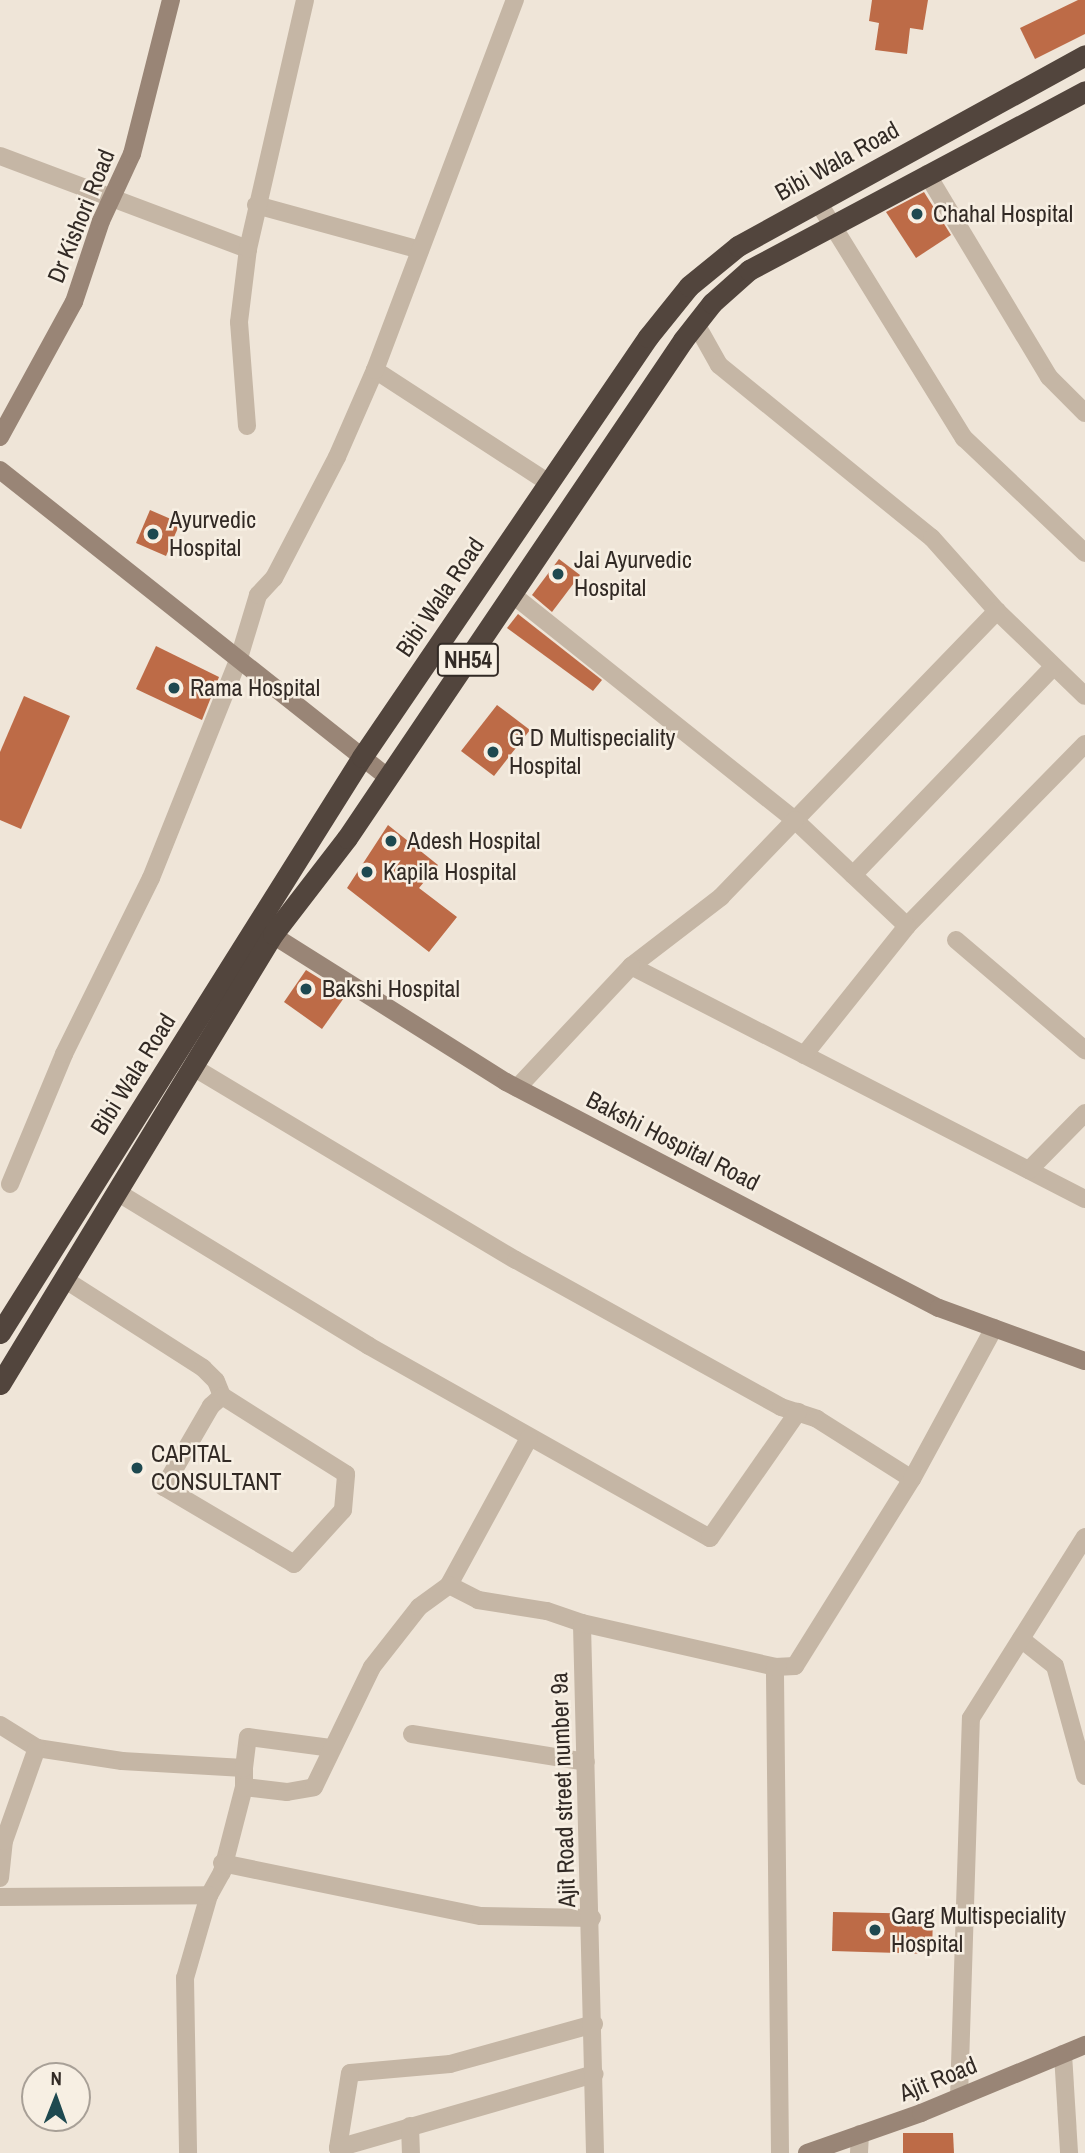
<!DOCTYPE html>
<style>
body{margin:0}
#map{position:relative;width:1085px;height:2153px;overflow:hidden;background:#efe5d8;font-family:"Archivo Narrow",sans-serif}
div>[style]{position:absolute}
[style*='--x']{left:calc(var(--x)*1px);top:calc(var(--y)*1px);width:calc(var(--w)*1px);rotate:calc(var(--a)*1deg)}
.building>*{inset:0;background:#bd6b47}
.street>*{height:18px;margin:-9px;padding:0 9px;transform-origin:9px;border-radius:9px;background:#c5b6a5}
.secondary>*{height:18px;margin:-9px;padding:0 9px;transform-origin:9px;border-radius:9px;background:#998576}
.highway>*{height:21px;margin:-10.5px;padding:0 10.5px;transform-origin:10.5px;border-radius:10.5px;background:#52453d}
.dots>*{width:19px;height:19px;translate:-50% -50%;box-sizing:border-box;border:4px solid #f7efe3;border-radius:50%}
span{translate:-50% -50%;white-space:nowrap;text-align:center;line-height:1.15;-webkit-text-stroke:5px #f7efe3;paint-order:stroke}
.shield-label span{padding:2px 5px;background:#f7efe3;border:2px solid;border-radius:5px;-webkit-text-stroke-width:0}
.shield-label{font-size:23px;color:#322a25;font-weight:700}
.street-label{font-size:24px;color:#322a25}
.poi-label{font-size:24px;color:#322a25}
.left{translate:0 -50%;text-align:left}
.north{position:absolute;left:21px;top:2062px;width:70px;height:70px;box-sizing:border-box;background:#f7efe3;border:2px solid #a8a097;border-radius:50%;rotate:1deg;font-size:19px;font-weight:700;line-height:28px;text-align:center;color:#322a25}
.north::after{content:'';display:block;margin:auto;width:24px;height:32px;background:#1e4950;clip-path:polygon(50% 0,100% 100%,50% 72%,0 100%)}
</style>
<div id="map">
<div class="building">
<i style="clip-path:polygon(872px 0,928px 0,923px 30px,910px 28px,907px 54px,875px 50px,879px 23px,869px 21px)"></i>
<i style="clip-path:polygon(1078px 0,1085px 0,1085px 34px,1035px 59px,1020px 28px)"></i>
<i style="clip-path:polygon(924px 192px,951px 235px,916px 258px,886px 212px)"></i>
<i style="clip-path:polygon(150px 510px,180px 523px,166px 556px,136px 543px)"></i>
<i style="clip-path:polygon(559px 559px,580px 575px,552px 612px,532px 595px)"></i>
<i style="clip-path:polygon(518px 614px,602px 680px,593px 691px,507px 628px)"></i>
<i style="clip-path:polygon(156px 646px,219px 677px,202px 720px,136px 689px)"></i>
<i style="clip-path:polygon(24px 696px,70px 716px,21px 829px,0 820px,0 752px)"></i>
<i style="clip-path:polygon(497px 705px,530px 730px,494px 776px,461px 751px)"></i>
<i style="clip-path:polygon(388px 825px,438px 865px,419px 888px,457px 917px,429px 952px,347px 888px)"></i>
<i style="clip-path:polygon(306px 970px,346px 995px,322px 1029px,284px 1002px)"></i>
<i style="clip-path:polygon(833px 1912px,933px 1914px,932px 1954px,832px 1951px)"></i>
<i style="clip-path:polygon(903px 2133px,953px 2133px,954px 2153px,903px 2153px)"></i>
</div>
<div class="street">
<i style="--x:0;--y:156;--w:265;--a:20.6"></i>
<i style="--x:927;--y:174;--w:237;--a:59"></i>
<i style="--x:1049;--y:377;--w:51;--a:45"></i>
<i style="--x:818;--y:202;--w:278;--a:58.3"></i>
<i style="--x:964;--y:438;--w:167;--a:43.5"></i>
<i style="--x:256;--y:205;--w:170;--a:15.3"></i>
<i style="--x:696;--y:324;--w:47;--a:60.7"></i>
<i style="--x:719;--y:365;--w:274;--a:39.1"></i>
<i style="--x:932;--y:538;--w:98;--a:48.3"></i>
<i style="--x:997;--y:611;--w:122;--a:44"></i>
<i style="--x:375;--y:370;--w:207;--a:33"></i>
<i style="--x:247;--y:426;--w:104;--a:-94.4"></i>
<i style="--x:239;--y:322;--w:74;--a:-83"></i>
<i style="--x:248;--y:249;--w:255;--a:-77.1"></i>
<i style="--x:513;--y:595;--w:361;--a:38.6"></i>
<i style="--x:795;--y:820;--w:291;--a:-46"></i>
<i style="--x:1085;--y:744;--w:255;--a:134.4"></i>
<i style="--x:907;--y:926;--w:154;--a:-136.6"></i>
<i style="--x:795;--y:820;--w:107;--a:133.9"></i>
<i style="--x:721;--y:897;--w:113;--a:142.5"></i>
<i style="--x:631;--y:966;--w:510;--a:27.17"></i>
<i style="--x:853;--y:875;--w:289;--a:-46.1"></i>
<i style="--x:956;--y:940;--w:170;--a:40.5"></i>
<i style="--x:804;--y:1055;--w:165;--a:-51.4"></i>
<i style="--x:193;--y:1067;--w:376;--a:30.9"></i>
<i style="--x:516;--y:1260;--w:303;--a:29"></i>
<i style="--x:781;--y:1407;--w:38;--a:18"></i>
<i style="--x:817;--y:1419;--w:112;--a:32.3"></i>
<i style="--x:517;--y:1088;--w:167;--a:-46.9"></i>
<i style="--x:1029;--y:1170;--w:80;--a:-45.5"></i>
<i style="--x:10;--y:1184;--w:141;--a:-67.4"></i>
<i style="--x:64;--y:1054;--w:196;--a:-63.7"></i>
<i style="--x:151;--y:878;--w:237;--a:-68.2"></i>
<i style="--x:239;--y:658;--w:66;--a:-73.2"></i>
<i style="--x:258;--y:595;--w:23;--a:-47"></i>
<i style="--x:274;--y:578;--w:136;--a:-62.5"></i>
<i style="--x:337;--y:457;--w:95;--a:-66.4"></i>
<i style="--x:375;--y:370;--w:396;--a:-69.3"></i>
<i style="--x:117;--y:1192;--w:295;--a:31.4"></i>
<i style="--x:369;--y:1346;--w:391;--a:29.4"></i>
<i style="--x:710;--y:1538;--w:154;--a:-55.1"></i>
<i style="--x:64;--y:1279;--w:165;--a:32.6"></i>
<i style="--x:203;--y:1368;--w:18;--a:45"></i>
<i style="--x:216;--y:1381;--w:16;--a:68"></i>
<i style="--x:222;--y:1396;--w:15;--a:138"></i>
<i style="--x:211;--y:1406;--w:94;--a:120.1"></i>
<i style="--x:164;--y:1487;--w:151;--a:30.6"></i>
<i style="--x:294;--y:1564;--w:73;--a:-47.8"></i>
<i style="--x:343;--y:1510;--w:36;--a:-85"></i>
<i style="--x:346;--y:1474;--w:146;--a:-147.8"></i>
<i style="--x:529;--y:1438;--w:167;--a:118.6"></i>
<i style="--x:449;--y:1585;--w:33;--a:27"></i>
<i style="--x:478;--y:1600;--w:70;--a:9.1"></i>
<i style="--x:547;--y:1611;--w:37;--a:19"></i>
<i style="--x:1021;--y:1639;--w:43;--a:38.5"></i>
<i style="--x:1055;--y:1666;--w:114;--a:74.7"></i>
<i style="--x:0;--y:1725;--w:44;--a:31.9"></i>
<i style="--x:37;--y:1748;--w:86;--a:8.7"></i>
<i style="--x:122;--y:1761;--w:122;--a:3.3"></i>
<i style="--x:244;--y:1768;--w:19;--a:90"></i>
<i style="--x:244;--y:1787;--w:88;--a:104.5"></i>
<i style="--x:222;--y:1872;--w:26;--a:119"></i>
<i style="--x:209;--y:1895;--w:86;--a:106.1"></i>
<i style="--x:185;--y:1978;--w:175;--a:89"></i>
<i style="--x:412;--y:1734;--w:176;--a:9.1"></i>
<i style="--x:244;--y:1768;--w:31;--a:-83"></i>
<i style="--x:248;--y:1737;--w:85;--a:7.5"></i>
<i style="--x:244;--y:1787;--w:43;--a:6.6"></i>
<i style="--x:287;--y:1792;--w:27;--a:-10"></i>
<i style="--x:314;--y:1787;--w:133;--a:-64.2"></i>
<i style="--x:372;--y:1667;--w:76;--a:-51.9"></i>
<i style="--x:419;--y:1607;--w:37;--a:-36"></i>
<i style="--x:222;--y:1863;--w:264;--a:11.6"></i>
<i style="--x:481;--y:1916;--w:111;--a:1"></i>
<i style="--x:0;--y:1878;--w:37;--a:-84"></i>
<i style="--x:4;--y:1841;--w:99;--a:-70.5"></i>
<i style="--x:0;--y:1897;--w:209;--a:-0.5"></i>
<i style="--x:594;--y:2024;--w:149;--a:164.5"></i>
<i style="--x:450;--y:2064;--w:100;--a:174.9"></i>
<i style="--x:350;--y:2073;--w:76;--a:99.1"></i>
<i style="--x:338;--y:2148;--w:267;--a:-16.1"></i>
<i style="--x:1063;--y:2054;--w:99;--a:86.5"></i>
<i style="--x:959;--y:2097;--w:379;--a:-88.2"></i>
<i style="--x:971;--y:1718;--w:214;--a:-57.8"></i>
<i style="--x:410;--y:2126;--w:27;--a:88"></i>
<i style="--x:595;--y:2153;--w:530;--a:-91.41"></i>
<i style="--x:582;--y:1623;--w:198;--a:12.8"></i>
<i style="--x:780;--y:2153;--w:486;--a:-90.6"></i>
<i style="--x:775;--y:1667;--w:20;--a:-3"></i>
<i style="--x:795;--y:1666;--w:221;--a:-58"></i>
<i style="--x:912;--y:1479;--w:172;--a:-61.5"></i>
<i style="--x:859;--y:2153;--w:19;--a:-87"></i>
</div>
<div class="secondary">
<i style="--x:0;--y:437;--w:154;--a:-61.3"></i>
<i style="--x:74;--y:302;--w:85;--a:-71.6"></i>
<i style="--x:101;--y:221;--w:74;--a:-65.2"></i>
<i style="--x:132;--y:154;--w:159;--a:-75.8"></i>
<i style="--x:0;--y:470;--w:495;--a:38.4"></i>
<i style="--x:263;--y:929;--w:287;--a:32.2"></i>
<i style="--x:506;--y:1082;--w:488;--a:27.6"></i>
<i style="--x:939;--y:1308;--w:155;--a:20"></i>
<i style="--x:807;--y:2153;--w:121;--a:-19.3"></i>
<i style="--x:921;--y:2113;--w:178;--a:-22.5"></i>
</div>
<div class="highway">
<i style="--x:0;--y:1333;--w:680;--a:-57.85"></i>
<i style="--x:362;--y:757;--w:508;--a:-55.75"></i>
<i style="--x:648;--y:337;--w:65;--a:-51.2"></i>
<i style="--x:689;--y:286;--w:63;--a:-39.2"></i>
<i style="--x:738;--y:246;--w:396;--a:-28.8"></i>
<i style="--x:0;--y:1384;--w:526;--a:-58.76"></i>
<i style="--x:273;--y:934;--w:121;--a:-52.4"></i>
<i style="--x:347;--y:838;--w:601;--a:-55.99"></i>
<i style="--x:683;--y:340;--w:47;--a:-51.9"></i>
<i style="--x:712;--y:303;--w:50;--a:-41.7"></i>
<i style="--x:749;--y:270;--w:381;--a:-28"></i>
</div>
<div class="dots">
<i style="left:917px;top:214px;background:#1e4950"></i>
<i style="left:153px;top:534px;background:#1e4950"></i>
<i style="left:558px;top:574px;background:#1e4950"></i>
<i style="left:174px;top:688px;background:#1e4950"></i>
<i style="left:493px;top:752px;background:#1e4950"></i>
<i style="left:391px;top:841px;background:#1e4950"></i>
<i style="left:367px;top:872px;background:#1e4950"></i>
<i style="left:306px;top:989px;background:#1e4950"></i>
<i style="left:137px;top:1468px;background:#1e4950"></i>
<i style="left:875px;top:1930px;background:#1e4950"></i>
</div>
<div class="shield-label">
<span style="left:468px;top:660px">NH54</span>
</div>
<div class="street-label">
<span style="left:837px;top:161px;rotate:-29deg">Bibi Wala Road</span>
<span style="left:81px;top:216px;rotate:-68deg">Dr Kishori Road</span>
<span style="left:440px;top:597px;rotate:-56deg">Bibi Wala Road</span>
<span style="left:133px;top:1074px;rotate:-58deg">Bibi Wala Road</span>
<span style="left:673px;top:1141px;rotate:27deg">Bakshi Hospital Road</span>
<span style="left:563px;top:1790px;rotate:-92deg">Ajit Road street number 9a</span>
<span style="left:938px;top:2079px;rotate:-22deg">Ajit Road</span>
</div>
<div class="poi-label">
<span class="left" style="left:933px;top:214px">Chahal Hospital</span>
<span class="left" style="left:169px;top:534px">Ayurvedic<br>Hospital</span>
<span class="left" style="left:574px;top:574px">Jai Ayurvedic<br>Hospital</span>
<span class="left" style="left:190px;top:688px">Rama Hospital</span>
<span class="left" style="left:509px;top:752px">G D Multispeciality<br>Hospital</span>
<span class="left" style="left:407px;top:841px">Adesh Hospital</span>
<span class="left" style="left:383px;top:872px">Kapila Hospital</span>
<span class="left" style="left:322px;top:989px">Bakshi Hospital</span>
<span class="left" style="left:151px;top:1468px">CAPITAL<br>CONSULTANT</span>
<span class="left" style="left:891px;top:1930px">Garg Multispeciality<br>Hospital</span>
</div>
<div class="north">N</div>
</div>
